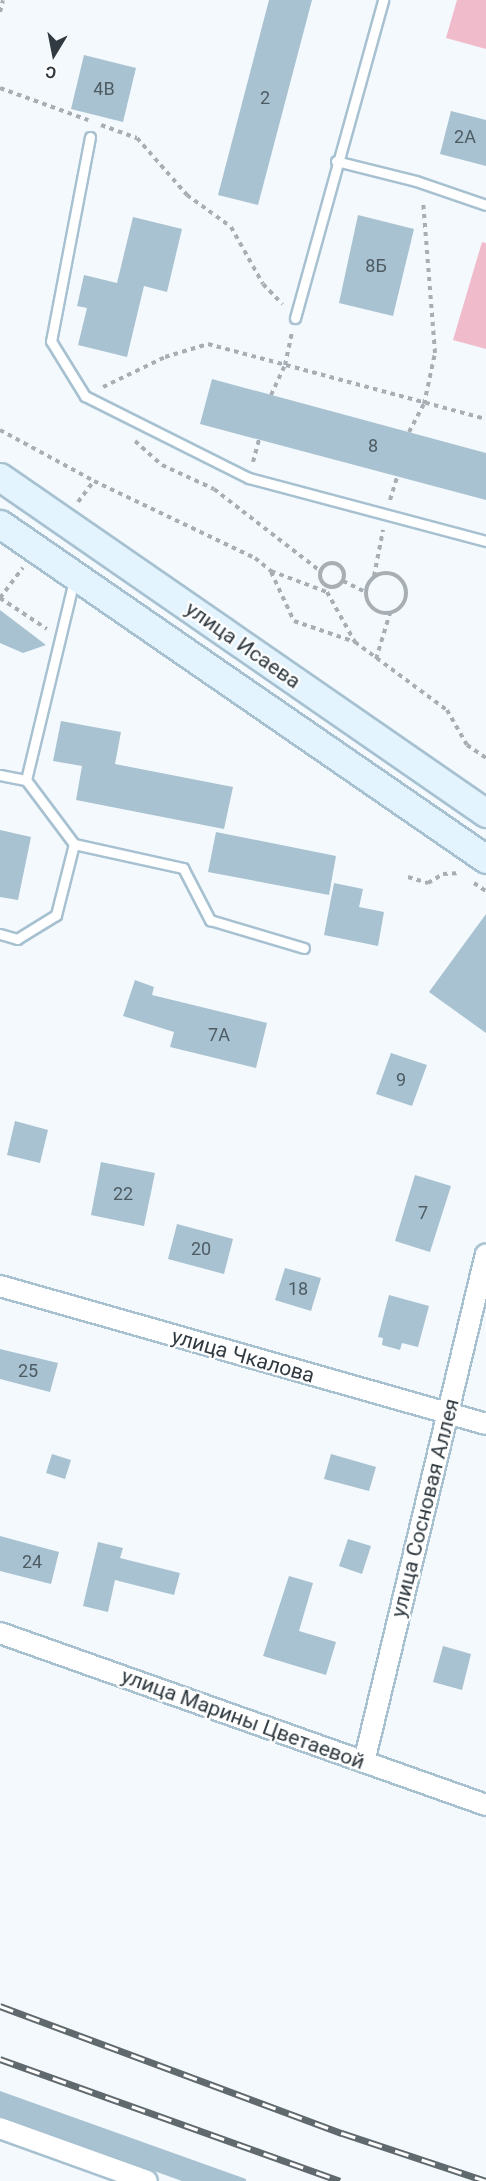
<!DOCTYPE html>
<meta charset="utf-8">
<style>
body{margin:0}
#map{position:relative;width:486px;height:2181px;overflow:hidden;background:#f4f9fd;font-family:Roboto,sans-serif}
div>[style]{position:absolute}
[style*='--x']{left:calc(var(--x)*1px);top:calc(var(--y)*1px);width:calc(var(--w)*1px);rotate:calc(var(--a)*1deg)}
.green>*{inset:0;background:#f0bbcb}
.building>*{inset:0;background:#a8c2d1}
.path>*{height:4px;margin-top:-2px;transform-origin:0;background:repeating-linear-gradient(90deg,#a8afb4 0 4.5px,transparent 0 9px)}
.path>.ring{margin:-2px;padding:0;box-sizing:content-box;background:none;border:4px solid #a8afb4;border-radius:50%}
.roads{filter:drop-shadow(2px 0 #a7c1d1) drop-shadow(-2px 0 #a7c1d1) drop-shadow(0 2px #a7c1d1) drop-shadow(0 -2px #a7c1d1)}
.service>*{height:9px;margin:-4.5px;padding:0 4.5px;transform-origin:4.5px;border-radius:4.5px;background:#fff}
.minor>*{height:20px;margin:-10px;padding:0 10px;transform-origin:10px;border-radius:10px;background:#fff}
.secondary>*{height:27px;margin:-13.5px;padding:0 13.5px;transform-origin:13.5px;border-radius:13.5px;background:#e3f4fe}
.rail>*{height:7px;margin-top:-3.5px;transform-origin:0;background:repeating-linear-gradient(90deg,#fff 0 14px,#60696e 0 28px);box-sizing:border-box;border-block:2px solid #60696e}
span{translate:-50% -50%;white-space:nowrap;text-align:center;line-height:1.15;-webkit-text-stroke:4.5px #fff;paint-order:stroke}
.number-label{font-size:18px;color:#4e5c64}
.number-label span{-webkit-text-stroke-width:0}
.street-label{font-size:21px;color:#303a40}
.north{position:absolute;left:24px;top:24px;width:60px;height:60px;-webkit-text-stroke:4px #fff;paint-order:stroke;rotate:190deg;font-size:16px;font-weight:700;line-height:24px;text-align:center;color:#303a40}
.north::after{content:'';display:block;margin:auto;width:21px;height:27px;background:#303a40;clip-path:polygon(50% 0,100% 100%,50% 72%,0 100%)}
</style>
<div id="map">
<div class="green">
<i style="clip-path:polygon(457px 0,486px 0,486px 49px,446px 38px)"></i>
<i style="clip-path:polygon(482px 242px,486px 243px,486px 349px,453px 340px)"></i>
</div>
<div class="building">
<i style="clip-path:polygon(269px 0,312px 0,258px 205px,218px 195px)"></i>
<i style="clip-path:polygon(84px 55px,136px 68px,123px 122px,71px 109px)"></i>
<i style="clip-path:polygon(451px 111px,486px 120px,486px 166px,440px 154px)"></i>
<i style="clip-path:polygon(358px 215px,414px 229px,393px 316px,339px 303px)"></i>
<i style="clip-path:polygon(133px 217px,182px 229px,167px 292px,144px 286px,127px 357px,78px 345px,87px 308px,77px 306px,84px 275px,117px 283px)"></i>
<i style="clip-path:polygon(212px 379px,486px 453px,486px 500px,200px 424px)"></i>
<i style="clip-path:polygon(0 610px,46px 645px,23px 653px,0 643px)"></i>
<i style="clip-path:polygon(61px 721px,121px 732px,115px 764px,233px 787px,224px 829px,76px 800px,82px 766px,53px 761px)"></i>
<i style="clip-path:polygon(0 830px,31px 837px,18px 900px,0 897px)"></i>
<i style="clip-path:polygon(216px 832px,336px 856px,329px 895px,208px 872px)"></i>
<i style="clip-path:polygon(334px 883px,363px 889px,359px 907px,384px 912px,378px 946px,324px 935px)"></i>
<i style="clip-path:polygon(486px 914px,486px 1033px,429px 992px)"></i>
<i style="clip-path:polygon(135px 980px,154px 987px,152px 995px,267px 1023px,256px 1068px,170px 1047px,174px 1032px,123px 1016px)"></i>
<i style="clip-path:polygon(391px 1053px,427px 1065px,412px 1106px,376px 1094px)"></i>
<i style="clip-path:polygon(15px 1121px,48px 1130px,40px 1163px,7px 1155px)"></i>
<i style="clip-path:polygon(101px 1162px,155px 1173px,144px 1226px,91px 1215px)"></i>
<i style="clip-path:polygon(415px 1175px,451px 1186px,430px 1252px,395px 1241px)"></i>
<i style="clip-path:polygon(177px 1224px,233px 1239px,224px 1274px,168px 1259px)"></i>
<i style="clip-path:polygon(285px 1268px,321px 1278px,311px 1311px,275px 1300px)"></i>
<i style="clip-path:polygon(389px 1295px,429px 1306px,418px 1347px,402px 1343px,400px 1350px,382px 1345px,383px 1338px,378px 1337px)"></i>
<i style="clip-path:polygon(0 1349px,58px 1363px,50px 1392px,0 1379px)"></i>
<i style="clip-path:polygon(52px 1454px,71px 1460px,65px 1479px,46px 1473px)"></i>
<i style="clip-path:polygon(331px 1454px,376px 1467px,369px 1491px,324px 1479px)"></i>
<i style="clip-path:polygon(0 1536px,59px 1552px,51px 1584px,0 1571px)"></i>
<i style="clip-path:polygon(348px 1539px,371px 1546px,362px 1574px,339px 1566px)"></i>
<i style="clip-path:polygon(98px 1542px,123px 1548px,120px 1558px,180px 1573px,174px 1595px,115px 1580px,108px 1612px,83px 1606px)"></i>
<i style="clip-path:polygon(289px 1576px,313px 1583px,299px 1631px,336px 1642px,326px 1675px,263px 1656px)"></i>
<i style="clip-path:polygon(443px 1646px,471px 1654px,462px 1690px,433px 1682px)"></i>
<i style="clip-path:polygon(0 2091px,246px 2179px,246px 2181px,182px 2181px,0 2116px)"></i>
</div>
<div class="path">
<i style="--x:0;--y:12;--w:12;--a:-76"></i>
<i style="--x:0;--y:88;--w:94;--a:20"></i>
<i style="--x:101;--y:125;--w:38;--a:20"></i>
<i style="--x:137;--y:138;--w:76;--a:48.7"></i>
<i style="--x:187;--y:195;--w:54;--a:36"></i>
<i style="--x:231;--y:227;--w:65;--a:60.7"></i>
<i style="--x:263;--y:284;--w:28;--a:46"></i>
<i style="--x:103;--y:387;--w:69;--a:-25.8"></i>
<i style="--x:165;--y:357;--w:45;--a:-16.8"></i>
<i style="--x:208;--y:344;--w:288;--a:15.1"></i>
<i style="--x:271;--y:395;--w:33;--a:-65"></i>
<i style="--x:285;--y:365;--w:35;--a:-78"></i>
<i style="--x:0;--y:430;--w:107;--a:28.5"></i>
<i style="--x:94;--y:481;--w:178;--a:25.6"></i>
<i style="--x:255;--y:558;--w:21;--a:39"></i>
<i style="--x:271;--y:571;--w:60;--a:20.6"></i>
<i style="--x:327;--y:592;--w:57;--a:60.8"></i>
<i style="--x:355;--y:642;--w:114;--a:36.5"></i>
<i style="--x:447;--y:710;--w:40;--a:60.3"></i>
<i style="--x:467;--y:745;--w:23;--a:34"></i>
<i style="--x:409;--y:432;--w:32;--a:-62"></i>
<i style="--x:424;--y:404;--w:52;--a:-77.8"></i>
<i style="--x:435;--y:353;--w:152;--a:-94.5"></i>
<i style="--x:135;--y:441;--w:36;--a:42"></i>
<i style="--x:162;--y:465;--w:57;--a:24.8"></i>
<i style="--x:214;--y:489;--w:134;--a:37.7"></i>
<i style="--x:253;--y:462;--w:23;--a:-75"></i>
<i style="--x:390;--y:500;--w:24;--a:-73"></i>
<i style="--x:78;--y:502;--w:26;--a:-53"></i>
<i class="ring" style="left:320px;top:563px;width:20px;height:20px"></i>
<i style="--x:271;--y:572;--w:54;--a:64.9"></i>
<i style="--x:294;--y:621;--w:65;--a:19"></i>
<i class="ring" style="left:366px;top:573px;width:36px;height:36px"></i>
<i style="--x:374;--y:576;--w:47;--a:-78.9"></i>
<i style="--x:343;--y:581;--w:25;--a:26"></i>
<i style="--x:0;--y:598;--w:38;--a:-53"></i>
<i style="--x:0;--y:598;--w:56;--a:33.4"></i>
<i style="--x:376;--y:659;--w:48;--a:-73.1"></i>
<i style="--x:408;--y:877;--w:21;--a:17"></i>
<i style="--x:428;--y:883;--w:17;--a:-31"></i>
<i style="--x:443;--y:874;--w:18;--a:-3"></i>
<i style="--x:474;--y:883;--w:14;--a:34"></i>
</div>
<div class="roads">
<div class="service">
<i style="--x:90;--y:137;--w:208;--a:100.8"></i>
<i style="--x:51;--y:341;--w:65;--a:58.3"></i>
<i style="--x:85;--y:396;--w:183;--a:26.6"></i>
<i style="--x:249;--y:478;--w:245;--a:14.9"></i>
<i style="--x:336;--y:161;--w:82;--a:14"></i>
<i style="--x:416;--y:181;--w:74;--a:18.9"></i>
<i style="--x:295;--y:318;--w:330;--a:-74.5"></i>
<i style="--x:0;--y:775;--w:26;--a:11"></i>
<i style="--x:26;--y:780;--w:206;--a:-76.5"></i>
<i style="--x:26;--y:780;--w:80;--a:53.1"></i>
<i style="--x:74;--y:844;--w:112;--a:12.4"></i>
<i style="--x:183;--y:868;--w:59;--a:62.6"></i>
<i style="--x:210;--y:920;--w:98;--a:16.6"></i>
<i style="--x:0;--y:934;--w:18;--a:16"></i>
<i style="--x:17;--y:939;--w:46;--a:-31.6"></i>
<i style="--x:56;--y:915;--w:73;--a:-75.8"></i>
</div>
<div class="minor">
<i style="--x:0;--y:1286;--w:505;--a:15.85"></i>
<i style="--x:0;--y:1633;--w:516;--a:19.49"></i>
<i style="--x:364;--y:1762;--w:522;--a:-76.5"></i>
<i style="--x:0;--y:2128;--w:156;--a:19.8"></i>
</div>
<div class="secondary">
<i style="--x:0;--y:477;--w:591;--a:34.66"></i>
<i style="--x:0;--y:524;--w:590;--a:34.58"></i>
</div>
</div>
<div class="rail">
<i style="--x:0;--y:2006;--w:365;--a:20.4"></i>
<i style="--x:342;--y:2133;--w:152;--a:18.4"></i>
<i style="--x:0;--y:2059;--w:361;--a:19.7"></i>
</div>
<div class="number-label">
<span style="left:104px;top:89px">4В</span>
<span style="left:265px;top:98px">2</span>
<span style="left:465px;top:137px">2А</span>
<span style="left:376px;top:266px">8Б</span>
<span style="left:373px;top:446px">8</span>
<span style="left:219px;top:1035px">7А</span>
<span style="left:401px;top:1080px">9</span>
<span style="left:123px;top:1194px">22</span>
<span style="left:423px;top:1213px">7</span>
<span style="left:201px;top:1249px">20</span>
<span style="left:298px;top:1289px">18</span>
<span style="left:28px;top:1371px">25</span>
<span style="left:32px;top:1562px">24</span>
</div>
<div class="street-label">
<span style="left:243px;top:645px;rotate:35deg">улица Исаева</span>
<span style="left:243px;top:1356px;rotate:16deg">улица Чкалова</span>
<span style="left:425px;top:1508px;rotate:-76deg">улица Сосновая Аллея</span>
<span style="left:243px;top:1719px;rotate:20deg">улица Марины Цветаевой</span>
</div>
<div class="north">С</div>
</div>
